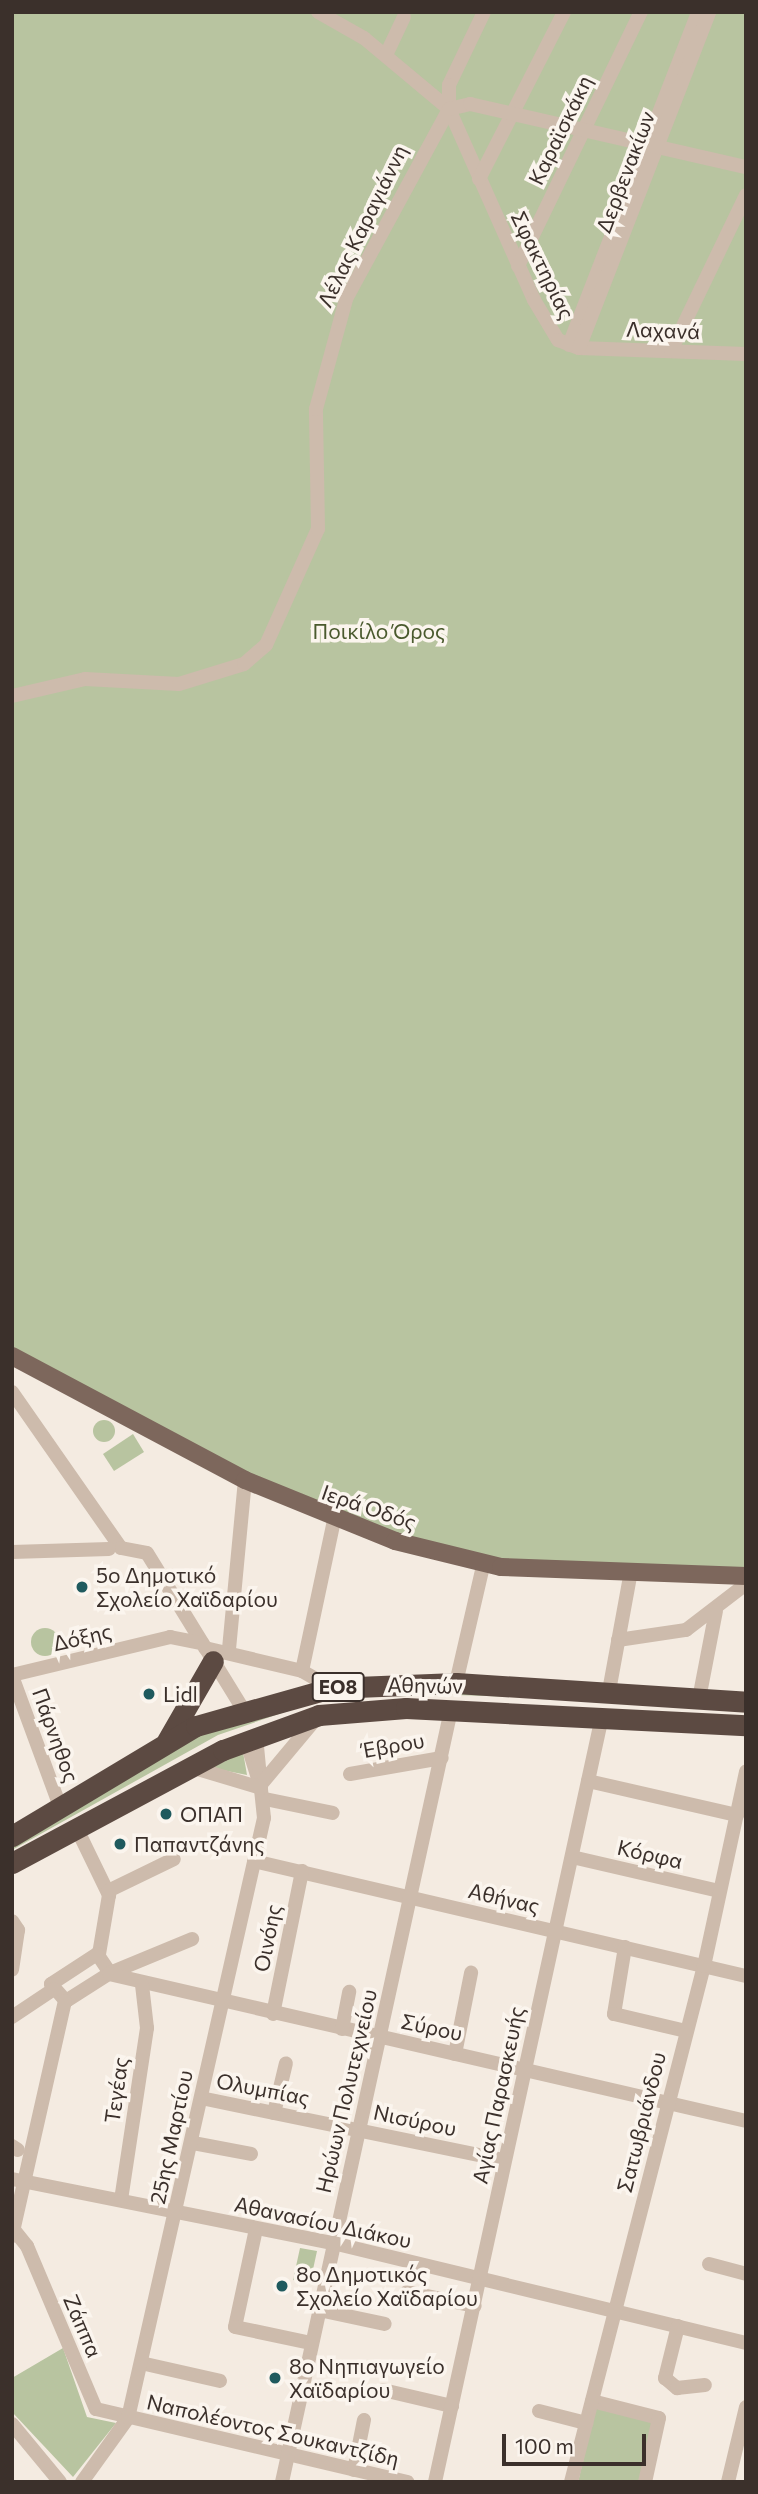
<!DOCTYPE html>
<meta charset="utf-8">
<style>
body{margin:0}
#map{position:relative;width:758px;height:2494px;overflow:hidden;background:#f4ebe1;font-family:Commissioner,sans-serif}
div>[style]{position:absolute}
[style*='--x']{left:calc(var(--x)*1px);top:calc(var(--y)*1px);width:calc(var(--w)*1px);rotate:calc(var(--a)*1deg)}
.green>*{inset:0;background:#b8c4a0}
.round{border-radius:50%}
.minor>*{height:14px;margin:-7px;padding:0 7px;transform-origin:7px;border-radius:7px;background:#cdbbac}
.major>*{height:18px;margin:-9px;padding:0 9px;transform-origin:9px;border-radius:9px;background:#7d675c}
.highway>*{height:21px;margin:-10.5px;padding:0 10.5px;transform-origin:10.5px;border-radius:10.5px;background:#5c4a42}
.dots>*{width:19px;height:19px;translate:-50% -50%;box-sizing:border-box;border:4px solid #fbf5ee;border-radius:50%}
span{translate:-50% -50%;white-space:nowrap;text-align:center;line-height:1.15;-webkit-text-stroke:7px #fbf5ee;paint-order:stroke}
.shield-label span{padding:2px 5px;background:#fbf5ee;border:2px solid;border-radius:5px;-webkit-text-stroke-width:0}
.shield-label{font-size:19px;color:#3b302b;font-weight:700}
.street-label{font-size:21px;color:#3b302b}
.park-label{font-size:21px;color:#4a5a2e}
.poi-label{font-size:21px;color:#3b302b}
.left{translate:0 -50%;text-align:left}
.frame{position:absolute;inset:0;border:14px solid #3b302b;pointer-events:none}
.scale{position:absolute;left:502px;top:2434px;width:144px;height:32px;box-sizing:border-box;border:4px solid #3b302b;border-top:0;padding-left:9px;font-size:21px;line-height:24px;white-space:nowrap;color:#3b302b;-webkit-text-stroke:5px #fbf5ee;paint-order:stroke}
</style>
<div id="map">
<div class="green">
<i style="clip-path:polygon(12px 12px,746px 12px,746px 1576px,521px 1569px,363px 1531px,12px 1357px)"></i>
<i class="round" style="left:93px;top:1420px;width:22px;height:22px"></i>
<i style="clip-path:polygon(133px 1434px,144px 1452px,114px 1471px,103px 1454px)"></i>
<i class="round" style="left:31px;top:1628px;width:28px;height:28px"></i>
<i style="clip-path:polygon(393px 1688px,608px 1700px,392px 1693px,311px 1703px,218px 1735px,12px 1850px,12px 1840px,223px 1721px,284px 1704px)"></i>
<i style="clip-path:polygon(243px 1752px,247px 1775px,212px 1768px)"></i>
<i style="clip-path:polygon(300px 2248px,317px 2251px,310px 2283px,293px 2280px)"></i>
<i style="clip-path:polygon(63px 2348px,87px 2417px,116px 2423px,73px 2477px,12px 2412px,12px 2378px)"></i>
<i style="clip-path:polygon(596px 2406px,656px 2420px,641px 2482px,578px 2482px)"></i>
</div>
<div class="minor">
<i style="--x:318;--y:12;--w:53;--a:29.5"></i>
<i style="--x:364;--y:38;--w:111;--a:39.9"></i>
<i style="--x:484;--y:12;--w:81;--a:115.6"></i>
<i style="--x:449;--y:85;--w:24;--a:90"></i>
<i style="--x:449;--y:109;--w:209;--a:66"></i>
<i style="--x:534;--y:300;--w:47;--a:59"></i>
<i style="--x:558;--y:340;--w:22;--a:21"></i>
<i style="--x:579;--y:348;--w:167;--a:2.1"></i>
<i style="--x:386;--y:55;--w:42;--a:-64.7"></i>
<i style="--x:479;--y:179;--w:187;--a:-63"></i>
<i style="--x:518;--y:266;--w:282;--a:-64.2"></i>
<i style="--x:569;--y:345;--w:357;--a:-68.8"></i>
<i style="--x:579;--y:348;--w:360;--a:-68.8"></i>
<i style="--x:671;--y:351;--w:173;--a:-64.3"></i>
<i style="--x:12;--y:696;--w:75;--a:-13.1"></i>
<i style="--x:85;--y:679;--w:94;--a:3"></i>
<i style="--x:179;--y:684;--w:68;--a:-17.1"></i>
<i style="--x:244;--y:664;--w:29;--a:-41"></i>
<i style="--x:266;--y:645;--w:127;--a:-65.9"></i>
<i style="--x:318;--y:529;--w:120;--a:-91"></i>
<i style="--x:316;--y:409;--w:114;--a:-74.7"></i>
<i style="--x:346;--y:299;--w:216;--a:-61.5"></i>
<i style="--x:449;--y:109;--w:22;--a:-13"></i>
<i style="--x:470;--y:104;--w:283;--a:12.9"></i>
<i style="--x:12;--y:1392;--w:190;--a:55.1"></i>
<i style="--x:121;--y:1548;--w:26;--a:11"></i>
<i style="--x:147;--y:1553;--w:183;--a:58.4"></i>
<i style="--x:12;--y:1552;--w:97;--a:-1.8"></i>
<i style="--x:618;--y:1640;--w:69;--a:-8.4"></i>
<i style="--x:686;--y:1630;--w:76;--a:-37.5"></i>
<i style="--x:205;--y:1648;--w:100;--a:13.3"></i>
<i style="--x:302;--y:1671;--w:34;--a:30"></i>
<i style="--x:229;--y:1649;--w:170;--a:-84.6"></i>
<i style="--x:302;--y:1671;--w:154;--a:-78"></i>
<i style="--x:12;--y:1675;--w:163;--a:-13.5"></i>
<i style="--x:170;--y:1637;--w:33;--a:11"></i>
<i style="--x:12;--y:1676;--w:142;--a:69.8"></i>
<i style="--x:456;--y:1683;--w:120;--a:-77"></i>
<i style="--x:609;--y:1691;--w:122;--a:-79.6"></i>
<i style="--x:699;--y:1699;--w:90;--a:-79.1"></i>
<i style="--x:246;--y:1740;--w:50;--a:72.6"></i>
<i style="--x:261;--y:1788;--w:52;--a:-95.5"></i>
<i style="--x:350;--y:1774;--w:93;--a:-9.9"></i>
<i style="--x:588;--y:1781;--w:153;--a:12.9"></i>
<i style="--x:263;--y:1782;--w:87;--a:-50.1"></i>
<i style="--x:265;--y:1799;--w:69;--a:11.6"></i>
<i style="--x:76;--y:1827;--w:76;--a:64.1"></i>
<i style="--x:109;--y:1895;--w:60;--a:99.6"></i>
<i style="--x:572;--y:1857;--w:151;--a:13"></i>
<i style="--x:254;--y:1861;--w:505;--a:13.16"></i>
<i style="--x:108;--y:1891;--w:73;--a:-25.9"></i>
<i style="--x:12;--y:1921;--w:11;--a:56"></i>
<i style="--x:18;--y:1930;--w:40;--a:98.5"></i>
<i style="--x:625;--y:1947;--w:68;--a:99.3"></i>
<i style="--x:614;--y:2014;--w:74;--a:13.3"></i>
<i style="--x:110;--y:1973;--w:23;--a:-124"></i>
<i style="--x:97;--y:1954;--w:55;--a:146.9"></i>
<i style="--x:51;--y:1984;--w:23;--a:49"></i>
<i style="--x:66;--y:2001;--w:52;--a:-32.5"></i>
<i style="--x:110;--y:1973;--w:89;--a:-22.5"></i>
<i style="--x:109;--y:1974;--w:654;--a:12.99"></i>
<i style="--x:273;--y:2014;--w:146;--a:-78.5"></i>
<i style="--x:12;--y:2017;--w:50;--a:-33.7"></i>
<i style="--x:342;--y:2029;--w:38;--a:-79"></i>
<i style="--x:455;--y:2054;--w:83;--a:-78.8"></i>
<i style="--x:201;--y:2098;--w:309;--a:11.6"></i>
<i style="--x:274;--y:2113;--w:51;--a:-76.5"></i>
<i style="--x:193;--y:2143;--w:59;--a:10.7"></i>
<i style="--x:12;--y:2146;--w:7;--a:34"></i>
<i style="--x:12;--y:2179;--w:327;--a:11.3"></i>
<i style="--x:333;--y:2243;--w:425;--a:13.6"></i>
<i style="--x:121;--y:2200;--w:174;--a:-81.4"></i>
<i style="--x:147;--y:2028;--w:43;--a:-96.6"></i>
<i style="--x:256;--y:2229;--w:100;--a:102.1"></i>
<i style="--x:235;--y:2327;--w:78;--a:11.9"></i>
<i style="--x:14;--y:2230;--w:21;--a:51"></i>
<i style="--x:27;--y:2246;--w:177;--a:67.1"></i>
<i style="--x:96;--y:2409;--w:320;--a:13.2"></i>
<i style="--x:12;--y:2236;--w:241;--a:-77.3"></i>
<i style="--x:709;--y:2264;--w:38;--a:15"></i>
<i style="--x:407;--y:2292;--w:69;--a:11.6"></i>
<i style="--x:319;--y:2310;--w:67;--a:12"></i>
<i style="--x:678;--y:2326;--w:54;--a:104"></i>
<i style="--x:665;--y:2378;--w:16;--a:40"></i>
<i style="--x:677;--y:2388;--w:28;--a:-6"></i>
<i style="--x:141;--y:2363;--w:81;--a:12.8"></i>
<i style="--x:383;--y:2390;--w:71;--a:13.1"></i>
<i style="--x:592;--y:2401;--w:69;--a:14.2"></i>
<i style="--x:659;--y:2418;--w:66;--a:102.3"></i>
<i style="--x:539;--y:2411;--w:49;--a:14.3"></i>
<i style="--x:12;--y:2424;--w:75;--a:50.4"></i>
<i style="--x:354;--y:2470;--w:51;--a:-78.7"></i>
<i style="--x:82;--y:2482;--w:79;--a:-54.3"></i>
<i style="--x:128;--y:2418;--w:615;--a:-77.23"></i>
<i style="--x:264;--y:1818;--w:30;--a:-96"></i>
<i style="--x:261;--y:1788;--w:73;--a:-163.3"></i>
<i style="--x:282;--y:2482;--w:790;--a:-77.65"></i>
<i style="--x:435;--y:2482;--w:783;--a:-77.69"></i>
<i style="--x:571;--y:2482;--w:533;--a:-75.55"></i>
<i style="--x:704;--y:1966;--w:199;--a:-77.8"></i>
<i style="--x:728;--y:2482;--w:77;--a:-76.5"></i>
</div>
<div class="major">
<i style="--x:12;--y:1356;--w:264;--a:28"></i>
<i style="--x:245;--y:1480;--w:162;--a:22.1"></i>
<i style="--x:395;--y:1541;--w:109;--a:13.8"></i>
<i style="--x:501;--y:1567;--w:245;--a:2.1"></i>
</div>
<div class="highway">
<i style="--x:167;--y:1741;--w:92;--a:-60.1"></i>
<i style="--x:12;--y:1836;--w:214;--a:-30.9"></i>
<i style="--x:196;--y:1726;--w:140;--a:-15.7"></i>
<i style="--x:331;--y:1688;--w:125;--a:-2.3"></i>
<i style="--x:456;--y:1683;--w:291;--a:3.7"></i>
<i style="--x:12;--y:1863;--w:239;--a:-28.2"></i>
<i style="--x:223;--y:1750;--w:102;--a:-20"></i>
<i style="--x:319;--y:1715;--w:87;--a:-4.6"></i>
<i style="--x:406;--y:1708;--w:340;--a:2.9"></i>
</div>
<div class="dots">
<i style="left:82px;top:1587px;background:#1f5a5e"></i>
<i style="left:149px;top:1694px;background:#1f5a5e"></i>
<i style="left:166px;top:1814px;background:#1f5a5e"></i>
<i style="left:120px;top:1844px;background:#1f5a5e"></i>
<i style="left:282px;top:2286px;background:#1f5a5e"></i>
<i style="left:275px;top:2378px;background:#1f5a5e"></i>
</div>
<div class="shield-label">
<span style="left:338px;top:1687px">ΕΟ8</span>
</div>
<div class="street-label">
<span style="left:560px;top:130px;rotate:-64deg">Καραϊσκάκη</span>
<span style="left:625px;top:172px;rotate:-69deg">Δερβενακίων</span>
<span style="left:362px;top:226px;rotate:-64deg">Λέλας Καραγιάννη</span>
<span style="left:543px;top:265px;rotate:64deg">Σφακτηρίας</span>
<span style="left:663px;top:330px;rotate:2deg">Λαχανά</span>
<span style="left:369px;top:1507px;rotate:19deg">Ιερά Οδός</span>
<span style="left:82px;top:1637px;rotate:-13deg">Δόξης</span>
<span style="left:425px;top:1685px;rotate:1deg">Αθηνών</span>
<span style="left:56px;top:1735px;rotate:70deg">Πάρνηθος</span>
<span style="left:393px;top:1745px;rotate:-10deg">Έβρου</span>
<span style="left:650px;top:1854px;rotate:13deg">Κόρφα</span>
<span style="left:504px;top:1898px;rotate:13deg">Αθήνας</span>
<span style="left:267px;top:1938px;rotate:-79deg">Οινόης</span>
<span style="left:432px;top:2027px;rotate:12deg">Σύρου</span>
<span style="left:263px;top:2089px;rotate:11deg">Ολυμπίας</span>
<span style="left:116px;top:2090px;rotate:-82deg">Τεγέας</span>
<span style="left:346px;top:2091px;rotate:-77deg">Ηρώων Πολυτεχνείου</span>
<span style="left:498px;top:2095px;rotate:-78deg">Αγίας Παρασκευής</span>
<span style="left:415px;top:2120px;rotate:12deg">Νισύρου</span>
<span style="left:641px;top:2122px;rotate:-76deg">Σατωβριάνδου</span>
<span style="left:171px;top:2137px;rotate:-78deg">25ης Μαρτίου</span>
<span style="left:323px;top:2222px;rotate:12deg">Αθανασίου Διάκου</span>
<span style="left:83px;top:2326px;rotate:67deg">Ζάππα</span>
<span style="left:273px;top:2430px;rotate:13deg">Ναπολέοντος Σουκαντζίδη</span>
</div>
<div class="park-label">
<span style="left:379px;top:631px">Ποικίλο Όρος</span>
</div>
<div class="poi-label">
<span class="left" style="left:96px;top:1587px">5ο Δημοτικό<br>Σχολείο Χαϊδαρίου</span>
<span class="left" style="left:163px;top:1694px">Lidl</span>
<span class="left" style="left:180px;top:1814px">ΟΠΑΠ</span>
<span class="left" style="left:134px;top:1844px">Παπαντζάνης</span>
<span class="left" style="left:296px;top:2286px">8ο Δημοτικός<br>Σχολείο Χαϊδαρίου</span>
<span class="left" style="left:289px;top:2378px">8ο Νηπιαγωγείο<br>Χαϊδαρίου</span>
</div>
<div class="frame"></div>
<div class="scale">100 m</div>
</div>
